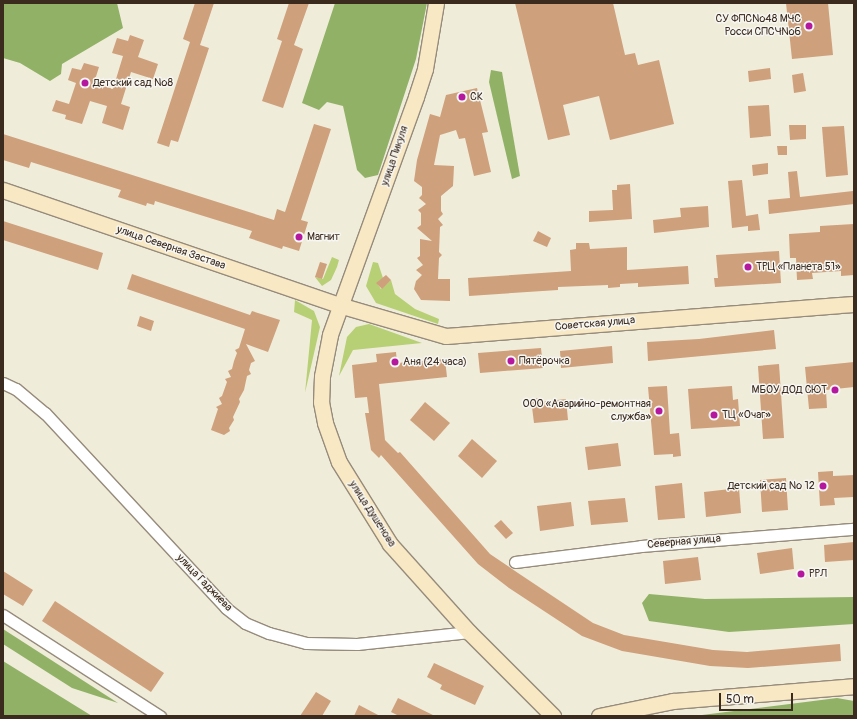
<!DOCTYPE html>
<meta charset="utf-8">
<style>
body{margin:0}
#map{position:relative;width:857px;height:719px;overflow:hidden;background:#f0ecda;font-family:Pangolin,sans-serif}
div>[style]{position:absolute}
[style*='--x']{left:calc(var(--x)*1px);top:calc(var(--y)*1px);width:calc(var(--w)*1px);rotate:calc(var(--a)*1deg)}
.green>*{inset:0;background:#b7d075}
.forest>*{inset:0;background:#91b266}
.building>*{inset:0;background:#cea07c}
.roads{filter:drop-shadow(1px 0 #968b7c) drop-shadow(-1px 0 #968b7c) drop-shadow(0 1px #968b7c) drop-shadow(0 -1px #968b7c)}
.street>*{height:11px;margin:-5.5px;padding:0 5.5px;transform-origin:5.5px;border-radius:5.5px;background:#fff}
.secondary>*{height:15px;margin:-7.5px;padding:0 7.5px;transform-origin:7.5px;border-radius:7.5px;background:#f8e8c3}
.dots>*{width:11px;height:11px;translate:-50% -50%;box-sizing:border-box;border:2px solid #f6f6f2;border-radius:50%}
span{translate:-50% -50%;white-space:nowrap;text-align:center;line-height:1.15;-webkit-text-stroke:3px #f6f6f2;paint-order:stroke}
.poi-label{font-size:11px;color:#3b2a1e}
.right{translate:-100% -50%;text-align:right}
.left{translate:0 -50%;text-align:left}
.street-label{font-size:11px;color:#3b2a1e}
.frame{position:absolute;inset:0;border:4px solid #3b2a1e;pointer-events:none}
.scale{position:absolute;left:719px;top:693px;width:74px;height:18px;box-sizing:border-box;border:2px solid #3b2a1e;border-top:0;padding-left:5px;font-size:12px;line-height:14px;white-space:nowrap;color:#3b2a1e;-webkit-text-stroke:3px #f6f6f2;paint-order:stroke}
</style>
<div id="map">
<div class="green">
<i style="clip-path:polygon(332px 257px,339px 260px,337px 267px,331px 280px,322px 286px,315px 277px,323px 279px)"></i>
<i style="clip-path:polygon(373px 262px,378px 263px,383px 278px,377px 283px,381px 289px,391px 280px,395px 294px,415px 309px,439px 319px,438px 324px,376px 303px,366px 286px)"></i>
<i style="clip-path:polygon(295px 300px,314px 311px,320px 327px,305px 393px,312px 320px,294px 312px)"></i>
<i style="clip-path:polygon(369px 324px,422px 343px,353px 350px,339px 376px,347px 337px,356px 327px)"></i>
</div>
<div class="forest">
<i style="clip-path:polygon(3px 3px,117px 3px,123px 28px,62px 64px,61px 74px,50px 81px,20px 63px,3px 58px)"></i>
<i style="clip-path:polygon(335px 3px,427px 3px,416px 59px,378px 175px,365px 178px,357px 170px,343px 106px,327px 102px,319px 110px,302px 103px)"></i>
<i style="clip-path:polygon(491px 70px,502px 72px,520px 176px,512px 179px,489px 82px)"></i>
<i style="clip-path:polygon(649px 594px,705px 599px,854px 597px,854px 624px,729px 632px,649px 621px,642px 603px)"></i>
<i style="clip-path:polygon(3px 629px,118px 703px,72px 688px,3px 644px)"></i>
<i style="clip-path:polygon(3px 661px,92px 716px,3px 716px)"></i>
<i style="clip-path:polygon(837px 698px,854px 701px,854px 716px,694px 716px)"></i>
</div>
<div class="building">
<i style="clip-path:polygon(195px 3px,214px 3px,200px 45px,209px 48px,178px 142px,171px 140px,169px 147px,157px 143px,190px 42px,183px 39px)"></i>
<i style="clip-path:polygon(289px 3px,309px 3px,294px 45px,303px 49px,283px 108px,262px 101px,282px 41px,277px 39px)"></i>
<i style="clip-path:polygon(515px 3px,613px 3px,625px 55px,635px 53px,638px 65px,659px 60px,674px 124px,610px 140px,599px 96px,563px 105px,570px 135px,548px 140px)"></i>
<i style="clip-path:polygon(786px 3px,828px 3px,833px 55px,792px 59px)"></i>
<i style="clip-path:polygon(130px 35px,144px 40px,138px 57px,158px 64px,153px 79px,131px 72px,121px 104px,130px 107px,123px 130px,102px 123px,107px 106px,90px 101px,82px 124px,65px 119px,66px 115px,52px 111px,56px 100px,69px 104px,76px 83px,68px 80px,72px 68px,81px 70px,84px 63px,99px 67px,94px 83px,113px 89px,123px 56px,112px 53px,117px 38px,128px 41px)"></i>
<i style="clip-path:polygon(770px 68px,771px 79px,749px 82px,748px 71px)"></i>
<i style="clip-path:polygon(803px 73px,806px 91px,794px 93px,792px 75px)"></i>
<i style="clip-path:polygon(477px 88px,488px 132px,482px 133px,491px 172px,474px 176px,465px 138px,459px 139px,456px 130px,440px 135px,434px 165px,454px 166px,453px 186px,441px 196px,441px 211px,443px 214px,438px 219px,443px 225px,440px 227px,439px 252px,442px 255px,439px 258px,438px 279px,450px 279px,450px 301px,421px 300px,414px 289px,416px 281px,422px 275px,416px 270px,423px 265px,417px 258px,420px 256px,420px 239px,432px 241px,417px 228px,421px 225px,421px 213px,418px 210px,426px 204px,419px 198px,422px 195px,422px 187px,414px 181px,417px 160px,430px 114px,440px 117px,446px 95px)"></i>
<i style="clip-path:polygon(769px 105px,771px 136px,750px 138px,748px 106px)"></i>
<i style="clip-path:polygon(314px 124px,331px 129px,301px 220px,308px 222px,299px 251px,283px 246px,282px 249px,249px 238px,252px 231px,155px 201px,154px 205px,147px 203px,146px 206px,118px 197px,121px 190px,31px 162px,29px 168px,3px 160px,3px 134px,274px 220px,277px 209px,285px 212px)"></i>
<i style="clip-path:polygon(789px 125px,806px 125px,806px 139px,790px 140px)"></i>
<i style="clip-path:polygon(844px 126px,848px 175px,826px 177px,822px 127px)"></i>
<i style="clip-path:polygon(777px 146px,787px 146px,787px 155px,778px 155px)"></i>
<i style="clip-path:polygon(768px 163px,768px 174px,753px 176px,752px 165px)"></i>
<i style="clip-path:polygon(797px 171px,800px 197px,853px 191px,854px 204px,769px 214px,768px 200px,790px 198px,788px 172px)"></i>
<i style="clip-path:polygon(742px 180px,746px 216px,758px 214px,760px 230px,748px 231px,748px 226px,732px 228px,728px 181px)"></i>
<i style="clip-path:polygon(630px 184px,632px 219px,589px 222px,589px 211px,613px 210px,612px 190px,617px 190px,617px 185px)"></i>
<i style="clip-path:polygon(708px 206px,709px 227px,654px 233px,653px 220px,681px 217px,680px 208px)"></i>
<i style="clip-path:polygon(3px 221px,103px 253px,98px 270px,3px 240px)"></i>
<i style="clip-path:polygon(854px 224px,854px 275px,841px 276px,841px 271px,812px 273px,813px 279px,797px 280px,796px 258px,790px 258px,789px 234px,820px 232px,820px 226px)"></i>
<i style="clip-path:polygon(538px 231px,551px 238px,547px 247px,533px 241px)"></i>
<i style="clip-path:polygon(576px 243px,589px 243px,590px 249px,627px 247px,627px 270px,688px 266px,689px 284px,638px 287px,638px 283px,620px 284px,620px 287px,608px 288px,608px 285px,558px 287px,558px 290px,469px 296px,468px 278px,571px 271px,570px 250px,576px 249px)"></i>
<i style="clip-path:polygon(779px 251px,781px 283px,715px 287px,714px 278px,718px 278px,716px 255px)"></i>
<i style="clip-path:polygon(320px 262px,327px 264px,322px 279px,315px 277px)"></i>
<i style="clip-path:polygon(132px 274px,250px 315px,252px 311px,280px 320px,268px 352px,246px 344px,255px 361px,251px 363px,249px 370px,251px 374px,247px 376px,244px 390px,239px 399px,240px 402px,233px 417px,234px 420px,229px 428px,230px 431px,224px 435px,211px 430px,218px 409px,216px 407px,222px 404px,219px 398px,222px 396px,227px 382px,225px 379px,231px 377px,228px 371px,232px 369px,234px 361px,237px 353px,235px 350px,239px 348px,245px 329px,127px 289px)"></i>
<i style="clip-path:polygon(386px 275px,391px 280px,382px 289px,376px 283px)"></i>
<i style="clip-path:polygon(140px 316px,154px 321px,151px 331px,137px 326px)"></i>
<i style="clip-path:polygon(774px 330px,776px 349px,648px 361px,647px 342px,699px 339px)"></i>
<i style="clip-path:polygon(612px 346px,613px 363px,561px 368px,560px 351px)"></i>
<i style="clip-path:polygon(541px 348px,543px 368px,480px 373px,478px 353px)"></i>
<i style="clip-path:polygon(396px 352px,397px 363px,445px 359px,447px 377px,379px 384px,385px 440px,398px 453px,400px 452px,490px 554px,518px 573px,593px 623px,624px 635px,713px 650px,747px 652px,840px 644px,841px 661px,748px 668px,710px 666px,622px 651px,582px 636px,509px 588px,478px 564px,381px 455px,379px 458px,371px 450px,365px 413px,369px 413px,367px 397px,355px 398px,352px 365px,377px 362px,376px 354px)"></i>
<i style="clip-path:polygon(854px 362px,854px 387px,826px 390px,827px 408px,809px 409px,805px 367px)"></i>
<i style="clip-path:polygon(779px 364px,784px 438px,763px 439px,758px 366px)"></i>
<i style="clip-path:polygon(667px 386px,670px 434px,679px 433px,681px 456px,673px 457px,673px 454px,654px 455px,648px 387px)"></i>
<i style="clip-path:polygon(732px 386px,733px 400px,738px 399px,740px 426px,691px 429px,688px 389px)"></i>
<i style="clip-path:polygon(539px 398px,540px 402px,566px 399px,568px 420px,534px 423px,531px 399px)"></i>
<i style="clip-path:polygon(425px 402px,450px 423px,434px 441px,410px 420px)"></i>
<i style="clip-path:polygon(472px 439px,497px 461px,482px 478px,458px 456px)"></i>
<i style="clip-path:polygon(618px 443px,621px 466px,588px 470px,585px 447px)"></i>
<i style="clip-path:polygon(833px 471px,833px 476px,854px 475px,854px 497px,834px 498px,835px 505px,820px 506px,818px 472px)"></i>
<i style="clip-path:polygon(786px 478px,788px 510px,762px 512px,760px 480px)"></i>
<i style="clip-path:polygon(682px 483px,685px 518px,658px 520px,655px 486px)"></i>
<i style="clip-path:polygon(739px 488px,741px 513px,706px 517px,704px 492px)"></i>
<i style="clip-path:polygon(625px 498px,628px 522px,591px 525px,588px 501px)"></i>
<i style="clip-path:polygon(571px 502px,574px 526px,540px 531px,537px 506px)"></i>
<i style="clip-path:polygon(501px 520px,513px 533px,506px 539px,494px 526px)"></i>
<i style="clip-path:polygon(854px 542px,854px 560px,825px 562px,824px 545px)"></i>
<i style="clip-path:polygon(792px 548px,794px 569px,760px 574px,757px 553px)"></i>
<i style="clip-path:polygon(698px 557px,701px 580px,665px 584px,663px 561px)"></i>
<i style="clip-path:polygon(3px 571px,33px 590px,23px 606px,3px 594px)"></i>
<i style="clip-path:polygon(55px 601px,164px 673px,151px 692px,42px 621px)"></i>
<i style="clip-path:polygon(434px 663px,484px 686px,475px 705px,440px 689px,442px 685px,427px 677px)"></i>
<i style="clip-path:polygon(316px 692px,331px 701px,322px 716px,300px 716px)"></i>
<i style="clip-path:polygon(398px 698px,435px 716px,399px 716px,391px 712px)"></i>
<i style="clip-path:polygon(359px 705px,380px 716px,354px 716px)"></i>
</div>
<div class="roads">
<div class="street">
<i style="--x:3;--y:383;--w:14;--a:25"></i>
<i style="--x:16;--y:389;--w:38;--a:40"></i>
<i style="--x:45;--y:413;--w:266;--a:47.1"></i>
<i style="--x:226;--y:608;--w:24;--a:38"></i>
<i style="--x:245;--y:623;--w:26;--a:23"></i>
<i style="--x:269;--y:633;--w:38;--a:15"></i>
<i style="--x:306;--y:643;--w:51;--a:1.1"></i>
<i style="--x:357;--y:644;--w:113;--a:-6.1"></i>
<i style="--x:515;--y:562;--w:127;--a:-7.2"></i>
<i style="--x:641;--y:546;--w:214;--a:-4.6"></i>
<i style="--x:3;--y:615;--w:187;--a:32.8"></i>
</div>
<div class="secondary">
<i style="--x:436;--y:3;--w:67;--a:99.5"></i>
<i style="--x:425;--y:69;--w:29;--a:108"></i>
<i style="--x:416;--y:97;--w:253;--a:109.9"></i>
<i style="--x:330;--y:335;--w:42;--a:101"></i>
<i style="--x:322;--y:376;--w:26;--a:92"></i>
<i style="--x:321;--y:402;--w:21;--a:79"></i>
<i style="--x:325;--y:423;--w:41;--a:70.3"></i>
<i style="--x:339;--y:462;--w:97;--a:58.1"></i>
<i style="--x:390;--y:544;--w:118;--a:48.1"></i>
<i style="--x:469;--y:632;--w:119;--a:45"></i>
<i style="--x:3;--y:190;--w:355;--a:18.9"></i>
<i style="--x:339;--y:305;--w:111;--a:16.2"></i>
<i style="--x:446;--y:336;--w:409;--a:-4.5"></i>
<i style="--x:599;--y:716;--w:76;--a:-11.5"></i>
<i style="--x:673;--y:701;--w:182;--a:-4.7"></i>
</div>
</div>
<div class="dots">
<i style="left:809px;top:26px;background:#b5179e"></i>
<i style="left:85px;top:83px;background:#b5179e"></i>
<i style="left:462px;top:97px;background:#b5179e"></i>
<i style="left:299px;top:237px;background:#b5179e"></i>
<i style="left:748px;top:267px;background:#b5179e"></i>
<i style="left:511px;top:361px;background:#b5179e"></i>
<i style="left:395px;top:362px;background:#b5179e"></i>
<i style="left:835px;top:390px;background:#b5179e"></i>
<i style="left:659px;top:411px;background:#b5179e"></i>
<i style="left:714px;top:415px;background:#b5179e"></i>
<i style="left:823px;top:486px;background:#b5179e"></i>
<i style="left:801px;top:574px;background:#b5179e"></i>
</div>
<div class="poi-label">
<span class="right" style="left:801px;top:26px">СУ ФПС№48 МЧС<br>Росси СПСЧ№6</span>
<span class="left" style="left:93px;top:83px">Детский сад №8</span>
<span class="left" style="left:470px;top:97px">СК</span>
<span class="left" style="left:307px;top:237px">Магнит</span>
<span class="left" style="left:756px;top:267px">ТРЦ «Планета 51»</span>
<span class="left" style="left:519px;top:361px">Пятёрочка</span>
<span class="left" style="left:403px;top:362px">Аня (24 часа)</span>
<span class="right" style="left:827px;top:390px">МБОУ ДОД СЮТ</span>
<span class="right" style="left:651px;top:411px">ООО «Аварийно-ремонтная<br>служба»</span>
<span class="left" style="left:722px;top:415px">ТЦ «Очаг»</span>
<span class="right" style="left:815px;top:486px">Детский сад № 12</span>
<span class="left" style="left:809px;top:574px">РРЛ</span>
</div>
<div class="street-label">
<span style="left:395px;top:156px;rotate:-71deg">улица Пикуля</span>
<span style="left:171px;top:248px;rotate:19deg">улица Северная Застава</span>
<span style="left:595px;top:324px;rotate:-5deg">Советская улица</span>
<span style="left:372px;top:514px;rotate:57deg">улица Душенова</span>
<span style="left:684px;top:542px;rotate:-5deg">Северная улица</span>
<span style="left:204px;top:583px;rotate:46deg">улица Гаджиева</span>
</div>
<div class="frame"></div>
<div class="scale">50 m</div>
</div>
